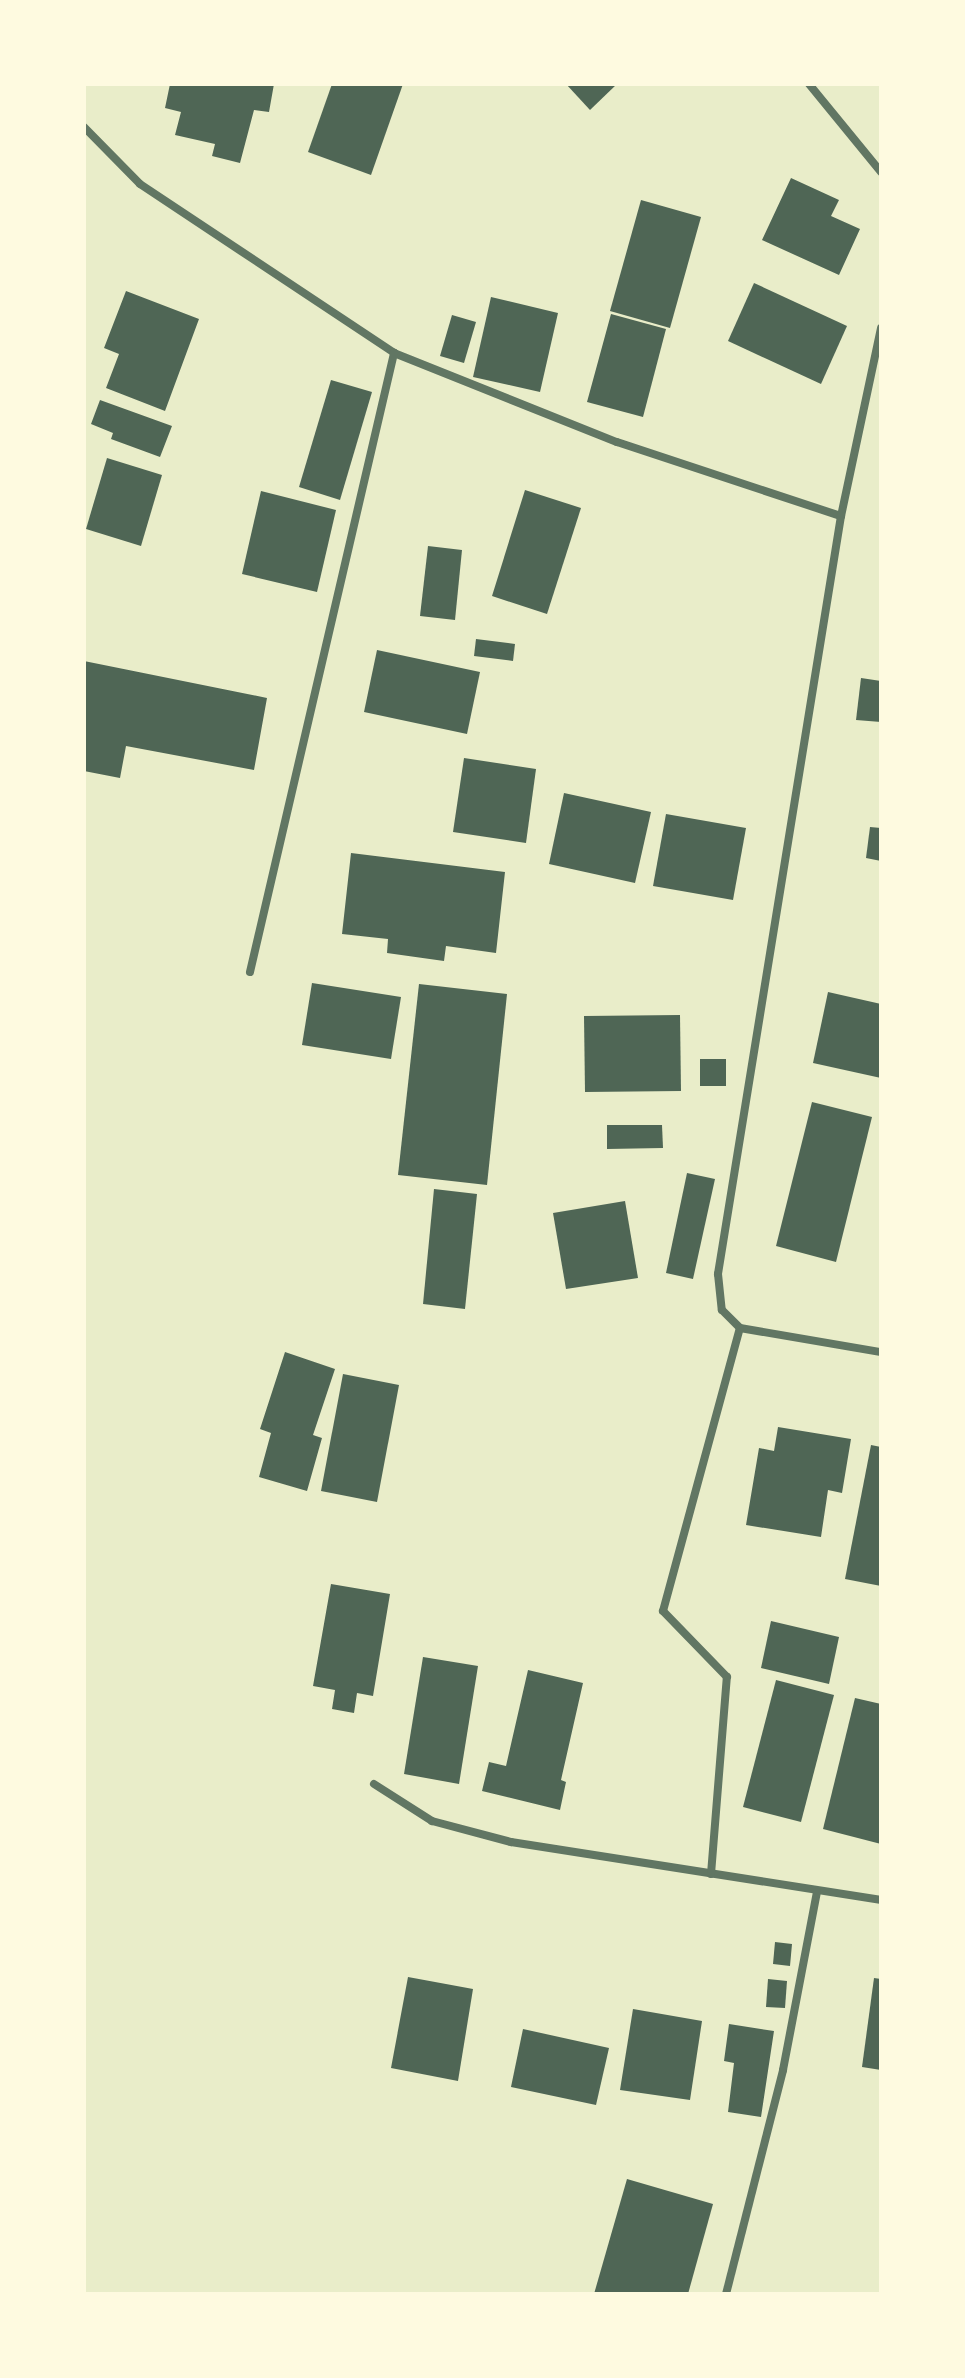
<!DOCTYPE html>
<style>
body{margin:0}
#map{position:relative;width:965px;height:2378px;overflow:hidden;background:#e9edc9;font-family:"Fira Sans",sans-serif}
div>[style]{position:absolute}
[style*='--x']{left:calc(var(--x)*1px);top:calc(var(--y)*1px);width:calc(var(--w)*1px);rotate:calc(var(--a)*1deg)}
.building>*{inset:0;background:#4f6655}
.minor>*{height:8px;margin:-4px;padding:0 4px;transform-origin:4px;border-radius:4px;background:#617663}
span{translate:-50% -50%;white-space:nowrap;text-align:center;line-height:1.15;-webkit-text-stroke:6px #fefae0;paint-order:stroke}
.frame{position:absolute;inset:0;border:86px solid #fefae0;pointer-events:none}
</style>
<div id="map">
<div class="building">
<i style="clip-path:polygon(170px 84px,274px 84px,269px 112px,254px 110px,240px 163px,212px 156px,215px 144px,175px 135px,181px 112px,165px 108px)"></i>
<i style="clip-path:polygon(332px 84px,403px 84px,371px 175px,308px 152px)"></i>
<i style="clip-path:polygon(566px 84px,617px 84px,590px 110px)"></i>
<i style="clip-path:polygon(791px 178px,839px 200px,831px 216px,860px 229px,839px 275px,762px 240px)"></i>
<i style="clip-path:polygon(641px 200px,701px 217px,670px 328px,610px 311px)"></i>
<i style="clip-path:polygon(754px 283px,847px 326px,821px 384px,728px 341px)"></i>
<i style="clip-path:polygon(126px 291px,199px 319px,165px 411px,106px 388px,119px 354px,104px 348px)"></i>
<i style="clip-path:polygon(491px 297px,558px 313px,540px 392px,473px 377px)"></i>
<i style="clip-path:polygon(611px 314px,666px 329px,643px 417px,587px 402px)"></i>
<i style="clip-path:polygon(452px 315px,476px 322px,464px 363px,440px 356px)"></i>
<i style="clip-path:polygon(331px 380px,372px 392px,340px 500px,299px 487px)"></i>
<i style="clip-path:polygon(100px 400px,172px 426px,160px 457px,111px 439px,113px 433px,91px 424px)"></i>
<i style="clip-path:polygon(107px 458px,162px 475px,141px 546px,86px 529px)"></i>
<i style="clip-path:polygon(525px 490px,581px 508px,547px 614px,492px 596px)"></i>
<i style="clip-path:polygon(261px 491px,336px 510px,317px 592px,242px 574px)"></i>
<i style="clip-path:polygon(428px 546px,462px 550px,455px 620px,420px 616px)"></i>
<i style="clip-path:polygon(476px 639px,515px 644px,513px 661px,474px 656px)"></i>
<i style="clip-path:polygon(377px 650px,480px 672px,467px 734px,364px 712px)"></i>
<i style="clip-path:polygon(84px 661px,267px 698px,254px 770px,126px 746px,120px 778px,84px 771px)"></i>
<i style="clip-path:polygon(861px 678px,881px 681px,881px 722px,856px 720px)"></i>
<i style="clip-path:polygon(464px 758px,536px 769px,526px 843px,453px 832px)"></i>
<i style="clip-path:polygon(564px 793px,651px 812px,635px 883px,549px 864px)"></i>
<i style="clip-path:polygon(666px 814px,746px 828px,733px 900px,653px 886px)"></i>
<i style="clip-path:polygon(870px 827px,881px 828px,881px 861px,866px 858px)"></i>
<i style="clip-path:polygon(351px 853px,505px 872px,496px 953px,446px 946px,444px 961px,387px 953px,388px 939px,342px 934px)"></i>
<i style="clip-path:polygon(312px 983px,401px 997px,391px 1059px,302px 1045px)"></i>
<i style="clip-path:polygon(419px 984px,507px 994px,487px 1185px,398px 1175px)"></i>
<i style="clip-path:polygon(828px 992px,881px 1004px,881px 1078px,813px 1063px)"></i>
<i style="clip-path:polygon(680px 1015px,681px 1091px,585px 1092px,584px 1016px)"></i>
<i style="clip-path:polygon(700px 1059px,726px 1059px,726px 1086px,700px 1086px)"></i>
<i style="clip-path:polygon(812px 1102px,872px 1117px,836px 1262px,776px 1246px)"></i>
<i style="clip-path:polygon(607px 1125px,662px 1125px,663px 1148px,607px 1149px)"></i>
<i style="clip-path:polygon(687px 1173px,715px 1179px,693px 1279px,666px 1273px)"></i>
<i style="clip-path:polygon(434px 1189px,477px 1194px,465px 1309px,423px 1304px)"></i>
<i style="clip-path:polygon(625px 1201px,638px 1278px,566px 1289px,553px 1213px)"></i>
<i style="clip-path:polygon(285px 1352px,335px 1369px,313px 1435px,322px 1438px,307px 1491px,259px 1477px,271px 1433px,260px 1429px)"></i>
<i style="clip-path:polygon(343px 1374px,399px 1385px,377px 1502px,321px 1491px)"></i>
<i style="clip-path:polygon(778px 1427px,851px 1439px,842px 1493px,828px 1490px,821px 1537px,746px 1525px,759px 1448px,774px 1451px)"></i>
<i style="clip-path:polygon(871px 1445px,881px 1447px,881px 1586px,845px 1579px)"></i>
<i style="clip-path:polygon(331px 1584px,390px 1594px,373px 1696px,357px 1693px,354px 1713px,332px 1709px,335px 1690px,313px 1686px)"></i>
<i style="clip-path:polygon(771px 1621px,839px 1637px,829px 1684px,761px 1668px)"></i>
<i style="clip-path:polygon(423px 1657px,478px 1666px,459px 1784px,404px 1774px)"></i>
<i style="clip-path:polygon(528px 1670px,583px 1683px,561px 1780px,566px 1782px,560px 1810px,482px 1791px,489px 1762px,506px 1766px)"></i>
<i style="clip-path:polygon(776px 1680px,834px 1695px,801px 1822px,743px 1807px)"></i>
<i style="clip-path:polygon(855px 1698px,881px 1704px,881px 1844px,823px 1829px)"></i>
<i style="clip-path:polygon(775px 1942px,792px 1944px,790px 1966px,773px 1964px)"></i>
<i style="clip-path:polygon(408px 1977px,473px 1989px,458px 2081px,391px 2068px)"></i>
<i style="clip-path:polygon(874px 1978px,881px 1979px,881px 2070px,862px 2067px)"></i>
<i style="clip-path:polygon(768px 1979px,787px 1981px,785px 2008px,766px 2007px)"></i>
<i style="clip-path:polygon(633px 2009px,702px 2021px,690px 2100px,620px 2090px)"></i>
<i style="clip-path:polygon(729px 2024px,774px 2031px,761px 2117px,728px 2112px,734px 2063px,724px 2061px)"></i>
<i style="clip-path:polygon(523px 2029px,609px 2048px,596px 2105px,511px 2087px)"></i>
<i style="clip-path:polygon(627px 2179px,713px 2204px,688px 2294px,594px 2294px)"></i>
</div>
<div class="minor">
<i style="--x:809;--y:84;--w:114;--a:50.7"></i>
<i style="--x:84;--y:127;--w:80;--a:45.5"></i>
<i style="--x:140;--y:184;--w:305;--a:33.6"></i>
<i style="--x:394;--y:353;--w:240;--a:21.8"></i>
<i style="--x:617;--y:442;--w:236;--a:18.3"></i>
<i style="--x:881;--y:328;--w:192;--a:102"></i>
<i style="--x:841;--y:516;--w:768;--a:99.22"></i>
<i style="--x:718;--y:1274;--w:36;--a:84"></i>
<i style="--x:722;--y:1310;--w:25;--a:45"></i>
<i style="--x:740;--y:1328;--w:143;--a:9.7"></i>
<i style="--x:250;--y:972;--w:636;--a:-76.9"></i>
<i style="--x:374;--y:1784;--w:69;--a:32.5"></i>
<i style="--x:432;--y:1821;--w:82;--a:14.9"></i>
<i style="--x:511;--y:1842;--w:375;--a:8.9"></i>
<i style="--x:711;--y:1874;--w:198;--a:-85.4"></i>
<i style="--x:727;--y:1677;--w:92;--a:-134.1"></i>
<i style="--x:663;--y:1611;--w:293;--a:-74.8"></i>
<i style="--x:726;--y:2294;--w:231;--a:-75.7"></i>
<i style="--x:783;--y:2070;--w:181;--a:-79.2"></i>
</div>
<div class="frame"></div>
</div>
